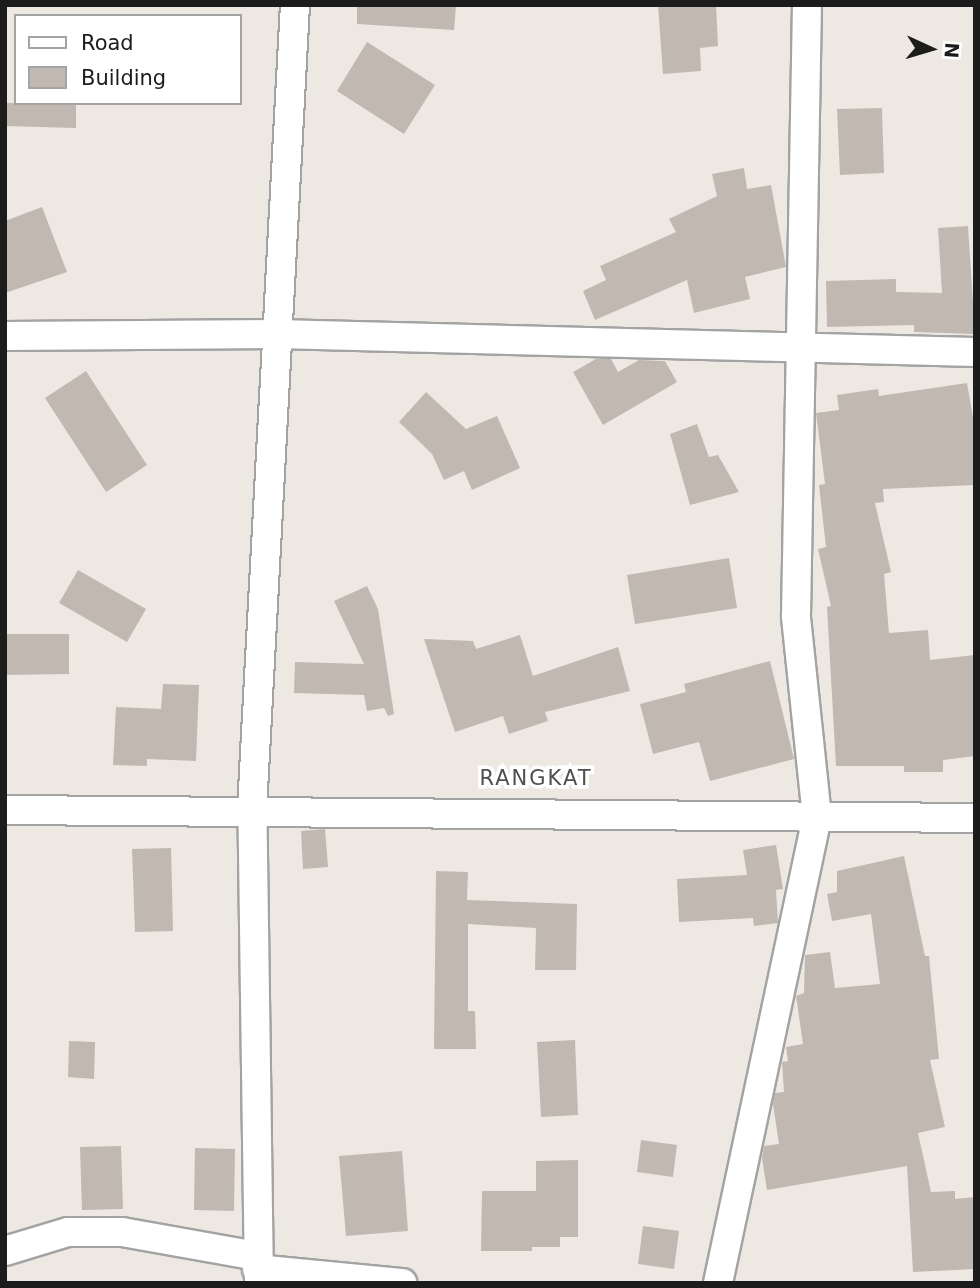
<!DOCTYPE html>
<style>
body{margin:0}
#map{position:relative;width:980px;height:1288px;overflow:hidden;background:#ede9e2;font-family:"DejaVu Sans",sans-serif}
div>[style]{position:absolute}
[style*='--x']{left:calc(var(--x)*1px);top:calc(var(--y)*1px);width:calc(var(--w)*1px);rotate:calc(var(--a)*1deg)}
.building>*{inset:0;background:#c1b8b2}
.roads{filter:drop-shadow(2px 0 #a3a3a3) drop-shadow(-2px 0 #a3a3a3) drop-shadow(0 2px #a3a3a3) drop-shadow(0 -2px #a3a3a3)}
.minor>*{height:28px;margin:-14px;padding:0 14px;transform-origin:14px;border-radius:14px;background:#fff}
span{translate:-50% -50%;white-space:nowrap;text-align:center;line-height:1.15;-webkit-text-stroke:7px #fff;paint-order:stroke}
.quarter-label{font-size:21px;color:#4f4f4f;letter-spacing:2px}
.frame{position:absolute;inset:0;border:7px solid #1c1c1c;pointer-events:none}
.legend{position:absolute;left:14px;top:14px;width:228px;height:91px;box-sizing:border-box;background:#fff;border:2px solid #a4a4a4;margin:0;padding:9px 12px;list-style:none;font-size:21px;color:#1c1c1c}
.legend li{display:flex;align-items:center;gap:14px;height:35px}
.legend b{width:35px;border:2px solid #a4a4a4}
.north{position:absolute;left:896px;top:14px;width:70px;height:70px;-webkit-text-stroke:5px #fff;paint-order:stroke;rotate:94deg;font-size:19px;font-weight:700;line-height:28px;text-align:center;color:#1c1c1c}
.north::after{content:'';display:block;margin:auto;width:24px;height:32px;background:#1c1c1c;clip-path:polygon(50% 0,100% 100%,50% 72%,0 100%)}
</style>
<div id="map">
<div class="building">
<i style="clip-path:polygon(357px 5px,456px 5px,454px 30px,357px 24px)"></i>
<i style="clip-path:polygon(658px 5px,716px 5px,718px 46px,700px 48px,701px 71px,663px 74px)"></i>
<i style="clip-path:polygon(367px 42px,435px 85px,404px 134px,337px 91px)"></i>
<i style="clip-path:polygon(5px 103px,76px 103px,76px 128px,5px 126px)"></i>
<i style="clip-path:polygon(882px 108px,884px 173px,840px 175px,837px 109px)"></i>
<i style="clip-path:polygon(744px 168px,747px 189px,771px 185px,786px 267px,745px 277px,750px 299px,694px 313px,687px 280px,595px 320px,583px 291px,606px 280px,600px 266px,676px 232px,669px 219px,717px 196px,712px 174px)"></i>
<i style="clip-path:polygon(42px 207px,67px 272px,5px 293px,5px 221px)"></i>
<i style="clip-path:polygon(968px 226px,975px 334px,914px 332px,914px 325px,827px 327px,826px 281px,896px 279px,896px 292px,942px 293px,938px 228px)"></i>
<i style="clip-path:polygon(596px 359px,611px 359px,618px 372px,639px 360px,665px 361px,677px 382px,603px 425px,573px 372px)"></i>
<i style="clip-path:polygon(86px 371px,147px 465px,106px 492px,45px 398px)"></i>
<i style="clip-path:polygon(967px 383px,975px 429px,975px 485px,883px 489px,884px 502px,875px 503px,891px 572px,884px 574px,889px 633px,928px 630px,930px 660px,975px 655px,975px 756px,943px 760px,943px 772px,904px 772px,904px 766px,836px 766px,827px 607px,831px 606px,818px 549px,826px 547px,819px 485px,825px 484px,816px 413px,839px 410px,837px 395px,878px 389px,879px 396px)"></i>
<i style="clip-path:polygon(426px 392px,466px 429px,497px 416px,520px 468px,472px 490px,464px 471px,444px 480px,432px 454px,399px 422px)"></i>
<i style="clip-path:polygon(697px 424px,709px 457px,718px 455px,739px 492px,690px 505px,670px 434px)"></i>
<i style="clip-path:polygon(729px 558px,737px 608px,635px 624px,627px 575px)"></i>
<i style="clip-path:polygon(78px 570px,146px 609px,127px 642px,59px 603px)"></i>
<i style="clip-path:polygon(367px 586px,378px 609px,394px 714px,388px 716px,384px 708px,367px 711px,364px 695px,294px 693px,295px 662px,364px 664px,334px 601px)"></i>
<i style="clip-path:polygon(5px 634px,69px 634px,69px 674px,5px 675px)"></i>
<i style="clip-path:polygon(520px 635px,533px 676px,618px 647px,630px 691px,545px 712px,548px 721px,509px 734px,503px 716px,455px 732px,424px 639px,473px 641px,476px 649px)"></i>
<i style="clip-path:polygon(770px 661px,794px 759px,710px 781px,699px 742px,653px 754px,640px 704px,686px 692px,684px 684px)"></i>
<i style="clip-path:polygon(163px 684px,199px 685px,196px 761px,147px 759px,147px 766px,113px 765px,116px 707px,161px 709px)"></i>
<i style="clip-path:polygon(325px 829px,328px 867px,303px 869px,301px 831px)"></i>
<i style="clip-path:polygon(776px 845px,783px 889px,776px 890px,778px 923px,754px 926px,753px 918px,679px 922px,677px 879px,747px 875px,743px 850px)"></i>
<i style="clip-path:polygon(171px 848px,173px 931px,135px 932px,132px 849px)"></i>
<i style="clip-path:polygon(904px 856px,925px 956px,929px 956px,939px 1059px,930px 1060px,945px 1127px,918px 1133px,931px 1192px,955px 1191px,955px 1199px,975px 1197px,975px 1269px,913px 1272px,907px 1166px,767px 1190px,762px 1158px,764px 1146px,779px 1144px,773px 1104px,775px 1093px,784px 1092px,782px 1062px,788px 1061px,786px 1047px,803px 1044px,796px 996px,804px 993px,805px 955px,830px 952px,835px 988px,880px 984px,871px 914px,832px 921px,827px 894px,837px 892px,837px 871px)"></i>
<i style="clip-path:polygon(436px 871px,468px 872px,467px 900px,577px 904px,576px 970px,535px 970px,536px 928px,468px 924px,468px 1011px,475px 1011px,476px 1049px,434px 1049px)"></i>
<i style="clip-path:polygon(575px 1040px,578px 1115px,541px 1117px,537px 1042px)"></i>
<i style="clip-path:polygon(69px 1041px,95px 1042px,94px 1079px,68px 1077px)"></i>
<i style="clip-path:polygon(641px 1140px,677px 1145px,673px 1177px,637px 1172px)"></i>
<i style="clip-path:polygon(121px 1146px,123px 1209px,82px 1210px,80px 1147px)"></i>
<i style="clip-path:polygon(195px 1148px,235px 1149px,234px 1211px,194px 1210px)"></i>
<i style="clip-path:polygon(402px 1151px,408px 1231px,346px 1236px,339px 1156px)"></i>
<i style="clip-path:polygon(578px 1160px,578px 1237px,560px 1237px,560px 1247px,532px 1247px,532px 1251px,481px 1251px,482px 1191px,536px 1191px,536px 1161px)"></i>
<i style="clip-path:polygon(643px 1226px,679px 1231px,674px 1269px,638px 1264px)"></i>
</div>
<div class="roads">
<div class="minor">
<i style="--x:5;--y:336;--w:272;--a:-0.4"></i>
<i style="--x:277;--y:334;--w:698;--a:1.48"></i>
<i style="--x:5;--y:810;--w:970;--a:0.47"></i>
<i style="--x:5;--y:1251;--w:66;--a:-16.8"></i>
<i style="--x:68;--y:1232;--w:54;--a:0"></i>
<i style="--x:122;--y:1232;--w:137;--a:10.1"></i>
<i style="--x:257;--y:1269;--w:146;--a:5.5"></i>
<i style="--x:259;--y:1283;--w:474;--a:-90.8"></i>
<i style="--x:252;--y:809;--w:805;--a:-86.94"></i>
<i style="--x:718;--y:1283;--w:476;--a:-78"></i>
<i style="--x:817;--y:817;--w:202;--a:-96"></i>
<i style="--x:796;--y:616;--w:611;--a:-88.97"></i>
</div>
</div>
<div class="quarter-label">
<span style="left:536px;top:778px">RANGKAT</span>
</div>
<div class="frame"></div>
<ul class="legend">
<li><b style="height:9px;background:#fff"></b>Road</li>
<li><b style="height:19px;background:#c1b8b2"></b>Building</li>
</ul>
<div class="north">N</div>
</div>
